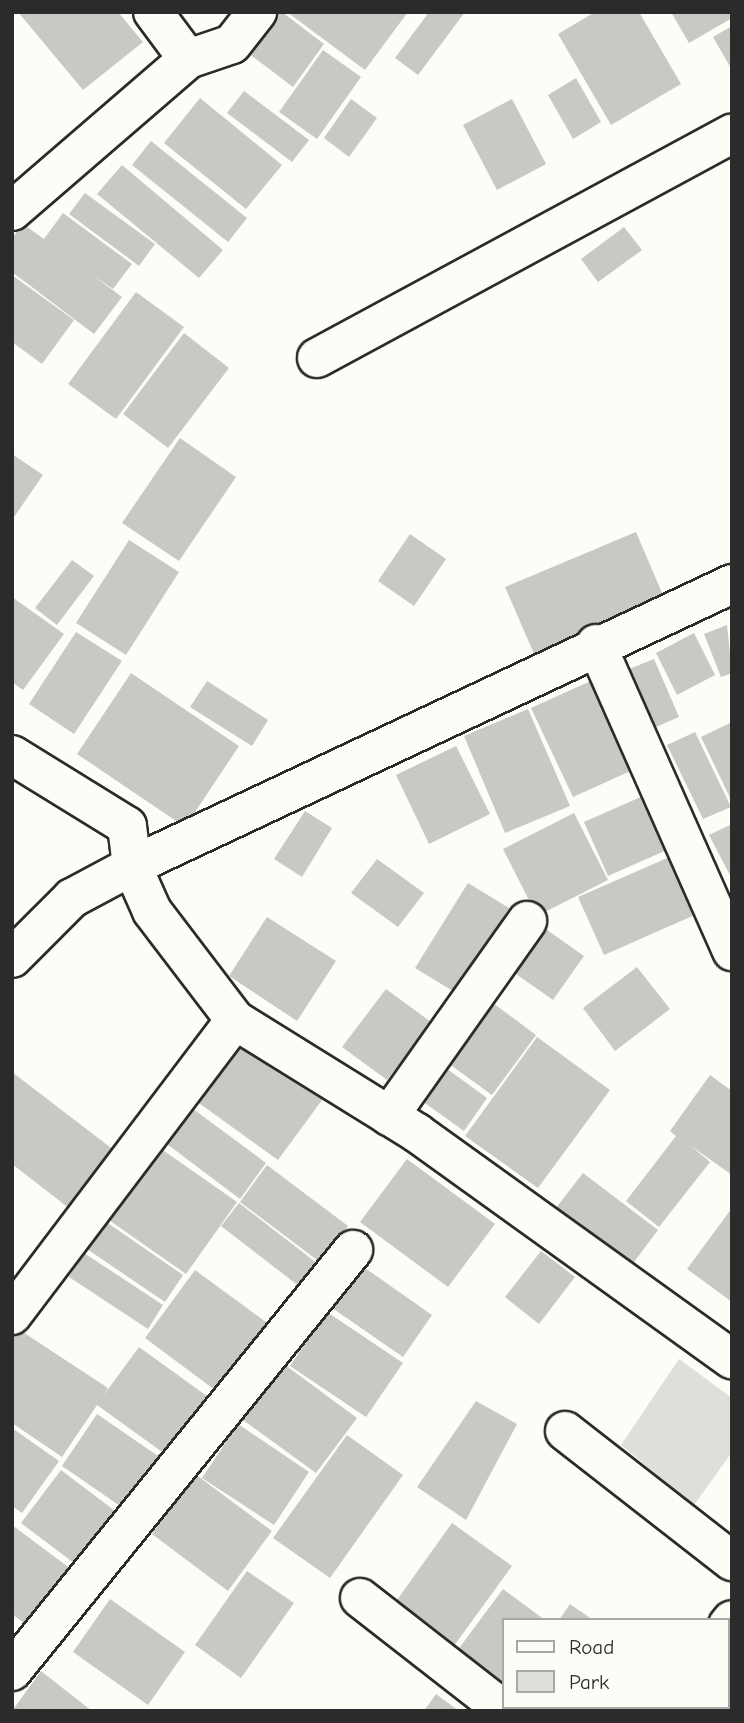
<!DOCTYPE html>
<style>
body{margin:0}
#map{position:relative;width:744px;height:1723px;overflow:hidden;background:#fdfcf7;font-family:"Comic Neue",sans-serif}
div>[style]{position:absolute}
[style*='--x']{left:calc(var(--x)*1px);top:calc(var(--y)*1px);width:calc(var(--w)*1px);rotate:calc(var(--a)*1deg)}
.green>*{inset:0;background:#dfdeda}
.building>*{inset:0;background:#c9c8c4}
.roads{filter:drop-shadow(2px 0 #2b2b2b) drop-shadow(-2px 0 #2b2b2b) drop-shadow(0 2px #2b2b2b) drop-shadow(0 -2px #2b2b2b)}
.minor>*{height:38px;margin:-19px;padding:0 19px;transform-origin:19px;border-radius:19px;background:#fdfcf7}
span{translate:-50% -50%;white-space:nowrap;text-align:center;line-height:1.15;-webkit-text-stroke:5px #fdfcf7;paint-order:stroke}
.frame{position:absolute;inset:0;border:14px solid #2b2b2b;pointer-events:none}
.legend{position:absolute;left:502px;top:1618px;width:228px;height:91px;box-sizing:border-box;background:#fdfcf7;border:2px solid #a9a8a5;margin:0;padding:9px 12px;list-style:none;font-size:21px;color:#2b2b2b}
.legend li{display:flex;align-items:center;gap:14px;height:35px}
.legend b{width:35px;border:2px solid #a9a8a5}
</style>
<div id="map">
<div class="green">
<i style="clip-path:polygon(679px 1359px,732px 1398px,732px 1452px,694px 1505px,621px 1445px)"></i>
</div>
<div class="building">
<i style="clip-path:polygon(18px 12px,118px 12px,143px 42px,83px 90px)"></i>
<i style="clip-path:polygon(266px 12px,282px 12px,324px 44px,293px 87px,240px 47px)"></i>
<i style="clip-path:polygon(287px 12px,408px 12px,365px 70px)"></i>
<i style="clip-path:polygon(429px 12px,465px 12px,418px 75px,395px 58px)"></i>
<i style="clip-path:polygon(595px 12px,639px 12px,681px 84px,611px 125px,558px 34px)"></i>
<i style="clip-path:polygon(671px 12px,732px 12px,732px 18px,689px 43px)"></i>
<i style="clip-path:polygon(732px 26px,732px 70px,713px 37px)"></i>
<i style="clip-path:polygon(323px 50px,361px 77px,317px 139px,279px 112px)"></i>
<i style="clip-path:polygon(576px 78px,601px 122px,573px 139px,548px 95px)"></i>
<i style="clip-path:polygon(244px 91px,309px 140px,292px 162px,227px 113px)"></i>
<i style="clip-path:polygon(200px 98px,282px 165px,246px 209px,164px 143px)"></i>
<i style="clip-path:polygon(351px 99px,377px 118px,349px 157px,324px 138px)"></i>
<i style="clip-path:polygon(512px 99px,546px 164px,497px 190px,463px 125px)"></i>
<i style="clip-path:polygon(151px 141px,247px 218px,228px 242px,132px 165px)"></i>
<i style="clip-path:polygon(122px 165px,223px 250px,199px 278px,97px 194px)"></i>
<i style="clip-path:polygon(85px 193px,155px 244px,139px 266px,69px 214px)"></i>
<i style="clip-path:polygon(63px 213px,132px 264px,113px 289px,90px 273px,122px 297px,94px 334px,12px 272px,12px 238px,23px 224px,44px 239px)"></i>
<i style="clip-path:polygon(624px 227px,642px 250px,598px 282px,581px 259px)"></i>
<i style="clip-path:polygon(12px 275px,74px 320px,42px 364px,12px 342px)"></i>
<i style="clip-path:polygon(136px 292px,184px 327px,116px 419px,68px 384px)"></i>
<i style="clip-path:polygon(184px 333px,229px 368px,168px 448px,123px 414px)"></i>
<i style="clip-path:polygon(180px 438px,236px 477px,179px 561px,122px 523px)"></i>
<i style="clip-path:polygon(12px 454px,43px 475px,12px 520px)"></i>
<i style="clip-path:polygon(636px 532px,665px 600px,535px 656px,505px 587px)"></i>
<i style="clip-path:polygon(410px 534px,446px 559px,414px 606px,378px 581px)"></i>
<i style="clip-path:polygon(129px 540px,179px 572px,126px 655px,76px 623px)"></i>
<i style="clip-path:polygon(72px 560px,94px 576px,57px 625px,35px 608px)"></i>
<i style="clip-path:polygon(12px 597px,64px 634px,23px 690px,12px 682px)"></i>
<i style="clip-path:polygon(727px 625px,732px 673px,721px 677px,704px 634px)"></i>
<i style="clip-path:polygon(76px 632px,122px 661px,74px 734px,29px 704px)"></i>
<i style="clip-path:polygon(694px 633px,715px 675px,677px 695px,656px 653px)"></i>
<i style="clip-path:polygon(654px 659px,679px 717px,649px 730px,624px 671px)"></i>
<i style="clip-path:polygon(131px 673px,239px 746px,185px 827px,77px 754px)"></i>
<i style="clip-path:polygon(604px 675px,646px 764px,573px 797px,531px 708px)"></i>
<i style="clip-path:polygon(207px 681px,268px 720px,252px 746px,190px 707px)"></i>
<i style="clip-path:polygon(528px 709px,570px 806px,505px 833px,464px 736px)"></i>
<i style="clip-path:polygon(732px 722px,732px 802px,701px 737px)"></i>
<i style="clip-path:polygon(695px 732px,731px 807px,703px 819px,667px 745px)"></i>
<i style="clip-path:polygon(456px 746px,490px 814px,429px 844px,396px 775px)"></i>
<i style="clip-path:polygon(652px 792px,676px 846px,608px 876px,584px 822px)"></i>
<i style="clip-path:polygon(305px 811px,332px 828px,302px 877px,274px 859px)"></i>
<i style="clip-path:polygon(574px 813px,608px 880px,537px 916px,503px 849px)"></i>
<i style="clip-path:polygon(732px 824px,732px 879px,709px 835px)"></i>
<i style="clip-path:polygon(681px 852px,706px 910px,604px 955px,578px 897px)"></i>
<i style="clip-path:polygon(377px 859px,424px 893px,398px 927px,351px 893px)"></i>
<i style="clip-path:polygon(468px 883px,509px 908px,456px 993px,415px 968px)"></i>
<i style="clip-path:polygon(267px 917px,336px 961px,297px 1021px,229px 976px)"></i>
<i style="clip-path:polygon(540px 925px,584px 956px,553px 1000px,509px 969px)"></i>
<i style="clip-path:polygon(637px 967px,670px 1009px,615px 1051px,583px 1008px)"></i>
<i style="clip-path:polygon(386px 989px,431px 1022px,387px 1080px,342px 1047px)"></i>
<i style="clip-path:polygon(485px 997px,536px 1035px,492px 1095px,441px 1058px)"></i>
<i style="clip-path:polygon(238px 1034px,325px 1096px,278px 1160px,192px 1098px)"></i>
<i style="clip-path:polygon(537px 1037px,610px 1090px,538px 1188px,465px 1136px)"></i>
<i style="clip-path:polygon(439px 1063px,487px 1098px,464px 1131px,415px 1096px)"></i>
<i style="clip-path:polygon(12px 1072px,119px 1154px,74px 1212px,12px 1164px)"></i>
<i style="clip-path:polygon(710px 1075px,732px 1091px,732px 1175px,691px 1146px,710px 1162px,659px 1227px,626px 1201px,676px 1136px,670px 1131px)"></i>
<i style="clip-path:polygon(185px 1103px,266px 1163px,240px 1199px,159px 1138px)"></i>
<i style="clip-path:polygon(157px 1146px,237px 1202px,186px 1274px,106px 1218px)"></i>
<i style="clip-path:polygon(407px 1159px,495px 1224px,448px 1287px,360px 1222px)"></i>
<i style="clip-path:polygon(267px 1165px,348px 1226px,321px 1263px,240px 1202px)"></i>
<i style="clip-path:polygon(583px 1173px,658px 1230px,628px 1270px,552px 1213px)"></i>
<i style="clip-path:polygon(239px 1203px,318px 1264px,300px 1287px,221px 1226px)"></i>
<i style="clip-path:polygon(732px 1208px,732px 1302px,687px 1269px)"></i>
<i style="clip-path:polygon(102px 1219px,183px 1275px,165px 1302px,84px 1247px)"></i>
<i style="clip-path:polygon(541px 1251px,575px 1277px,539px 1324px,505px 1297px)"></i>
<i style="clip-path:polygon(84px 1253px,163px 1305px,148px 1329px,69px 1277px)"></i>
<i style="clip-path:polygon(355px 1261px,432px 1315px,403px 1357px,325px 1303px)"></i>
<i style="clip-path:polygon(195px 1270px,274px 1328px,223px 1396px,145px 1338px)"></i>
<i style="clip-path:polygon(327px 1312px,403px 1363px,366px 1417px,290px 1366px)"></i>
<i style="clip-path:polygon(12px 1325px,108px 1388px,103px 1396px,139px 1347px,211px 1399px,169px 1457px,97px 1405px,62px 1457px,12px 1423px)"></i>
<i style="clip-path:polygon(277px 1359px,357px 1418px,316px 1473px,236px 1415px)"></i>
<i style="clip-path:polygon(476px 1401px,517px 1424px,466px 1520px,417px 1487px)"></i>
<i style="clip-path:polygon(97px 1414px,171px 1465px,136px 1517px,62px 1466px)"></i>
<i style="clip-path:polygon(238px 1424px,309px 1472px,274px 1525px,202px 1478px)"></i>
<i style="clip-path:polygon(12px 1428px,59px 1461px,22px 1513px,12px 1506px)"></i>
<i style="clip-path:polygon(347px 1435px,403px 1475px,330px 1578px,273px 1538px)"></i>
<i style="clip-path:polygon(61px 1470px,127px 1520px,87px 1573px,21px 1523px)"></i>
<i style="clip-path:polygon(195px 1474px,272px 1531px,228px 1591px,152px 1534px)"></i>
<i style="clip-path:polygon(452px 1523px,512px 1566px,451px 1650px,392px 1607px)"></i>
<i style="clip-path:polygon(12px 1525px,79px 1575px,36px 1632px,12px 1614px)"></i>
<i style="clip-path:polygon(247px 1571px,294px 1603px,241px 1678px,195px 1645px)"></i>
<i style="clip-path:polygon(503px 1589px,545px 1620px,504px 1620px,504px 1686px,457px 1651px)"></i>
<i style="clip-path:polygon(110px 1599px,185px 1652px,148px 1705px,73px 1652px)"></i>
<i style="clip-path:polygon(570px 1604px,593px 1620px,559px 1620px)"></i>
<i style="clip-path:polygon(41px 1671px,92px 1711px,12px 1711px)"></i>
<i style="clip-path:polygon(436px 1694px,459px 1711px,424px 1711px)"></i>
<i style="clip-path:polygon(533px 1707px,607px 1707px,604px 1711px)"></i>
</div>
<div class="roads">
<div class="minor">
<i style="--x:153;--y:12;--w:59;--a:53.3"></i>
<i style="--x:12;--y:211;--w:233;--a:-40.8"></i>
<i style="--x:188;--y:59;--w:46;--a:-18.8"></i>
<i style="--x:232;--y:44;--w:41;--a:-52"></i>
<i style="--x:317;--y:358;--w:472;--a:-28.4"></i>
<i style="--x:596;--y:644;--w:336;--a:66.1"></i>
<i style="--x:12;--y:755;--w:135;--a:31.7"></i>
<i style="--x:127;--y:826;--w:40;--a:82.9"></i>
<i style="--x:132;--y:866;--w:49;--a:66"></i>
<i style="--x:152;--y:911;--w:137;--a:52.7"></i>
<i style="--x:235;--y:1020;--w:214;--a:31.8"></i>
<i style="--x:417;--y:1133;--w:388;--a:35.7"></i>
<i style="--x:12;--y:958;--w:85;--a:-45"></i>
<i style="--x:72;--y:898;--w:68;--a:-28.1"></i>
<i style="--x:132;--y:866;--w:663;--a:-25.17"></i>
<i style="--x:389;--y:1116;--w:239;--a:-54.7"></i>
<i style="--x:12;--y:1315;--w:370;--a:-52.9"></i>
<i style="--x:565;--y:1431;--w:212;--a:37.9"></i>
<i style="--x:360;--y:1598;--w:184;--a:37.9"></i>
<i style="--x:728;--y:1625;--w:6;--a:-51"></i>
<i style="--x:12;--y:1671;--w:542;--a:-50.99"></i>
<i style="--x:664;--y:1711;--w:5;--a:-53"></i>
</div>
</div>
<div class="frame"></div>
<ul class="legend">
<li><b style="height:9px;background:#fdfcf7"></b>Road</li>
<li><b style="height:19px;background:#dfdeda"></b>Park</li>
</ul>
</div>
